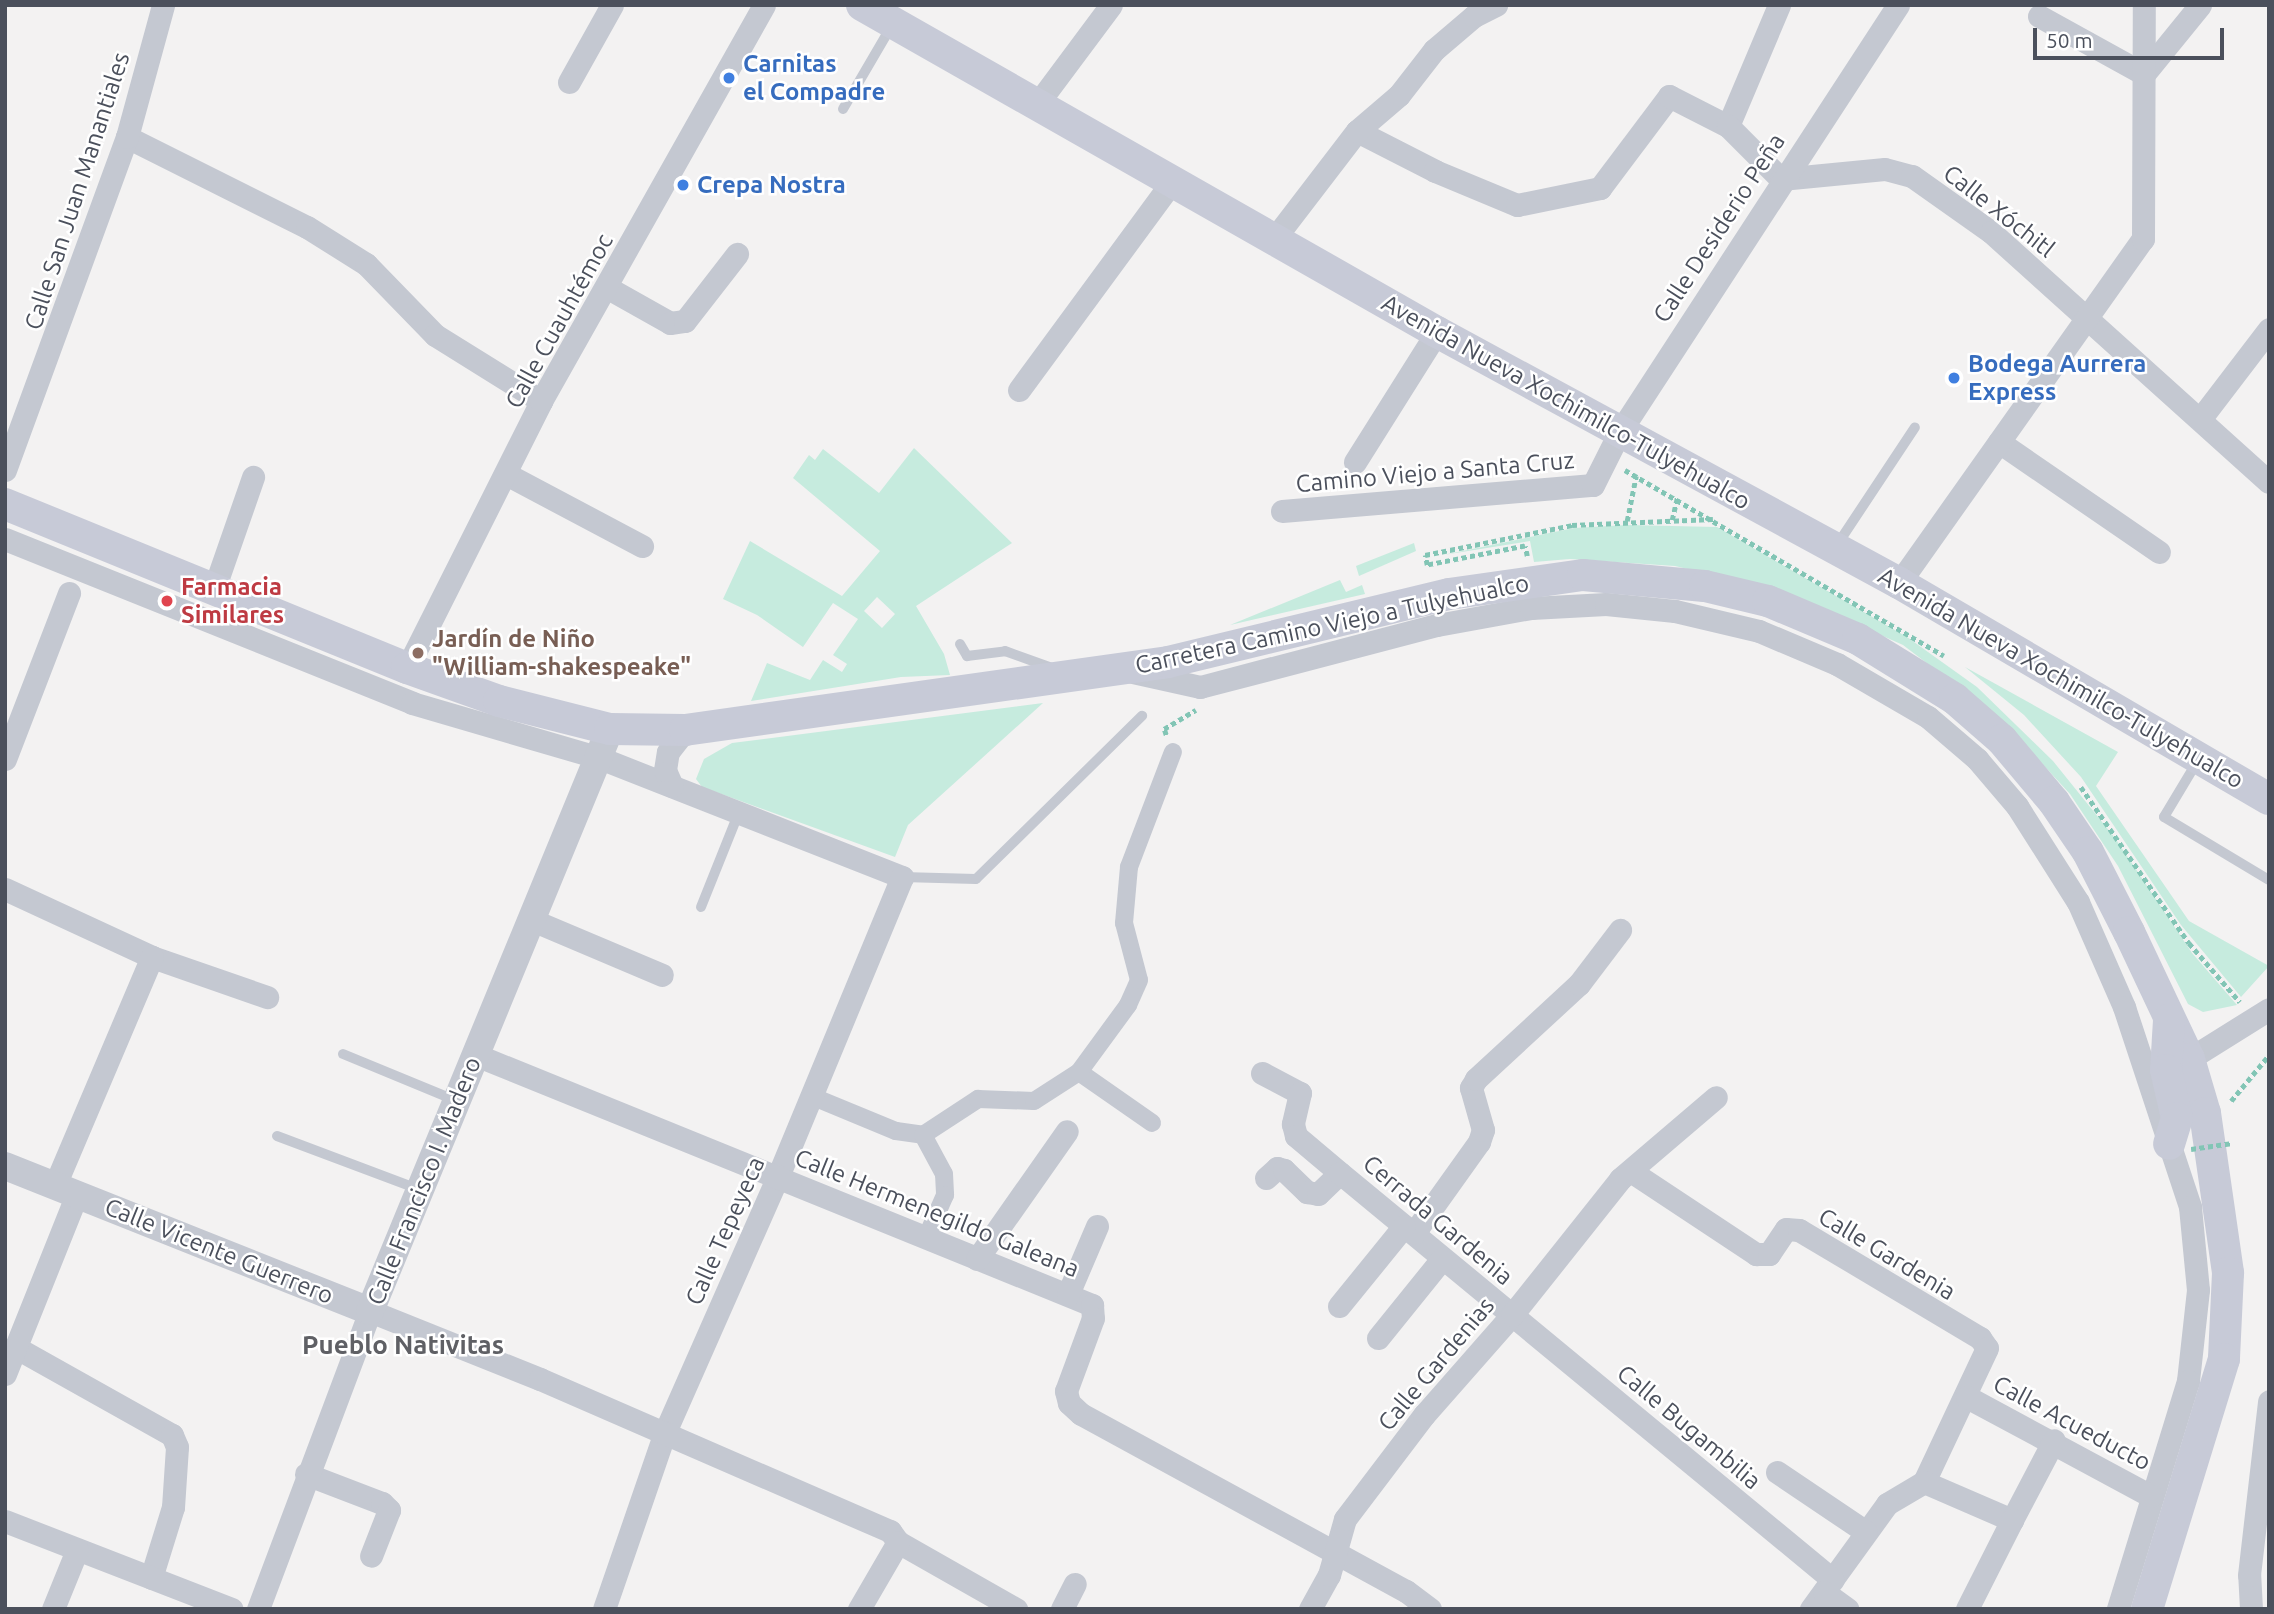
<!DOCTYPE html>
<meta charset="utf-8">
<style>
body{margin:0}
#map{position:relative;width:2274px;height:1614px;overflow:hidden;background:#f3f2f2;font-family:Ubuntu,sans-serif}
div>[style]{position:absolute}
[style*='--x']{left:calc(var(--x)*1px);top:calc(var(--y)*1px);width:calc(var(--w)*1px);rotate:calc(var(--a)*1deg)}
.green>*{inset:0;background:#c6ebde}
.path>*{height:4.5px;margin-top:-2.25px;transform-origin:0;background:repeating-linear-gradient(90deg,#82c5b5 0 5px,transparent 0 8.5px)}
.service>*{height:10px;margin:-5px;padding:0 5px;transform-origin:5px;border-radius:5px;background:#c4c8d1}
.pedestrian>*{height:18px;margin:-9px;padding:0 9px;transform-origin:9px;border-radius:9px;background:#c4c8d1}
.minor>*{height:23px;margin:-11.5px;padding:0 11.5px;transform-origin:11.5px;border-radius:11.5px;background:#c4c8d1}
.tertiary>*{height:28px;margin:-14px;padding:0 14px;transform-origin:14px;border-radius:14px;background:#c4c8d1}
.secondary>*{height:32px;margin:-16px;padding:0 16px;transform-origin:16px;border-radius:16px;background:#c7cad7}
.path-bridge>*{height:4.5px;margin-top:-2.25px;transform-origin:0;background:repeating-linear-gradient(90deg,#82c5b5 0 5px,transparent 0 8.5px)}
.dots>*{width:19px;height:19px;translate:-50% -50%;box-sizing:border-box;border:4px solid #fff;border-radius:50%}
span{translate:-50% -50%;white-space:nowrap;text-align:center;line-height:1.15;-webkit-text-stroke:5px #fff;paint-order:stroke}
.shop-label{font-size:24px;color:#366cbe;font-weight:700}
.left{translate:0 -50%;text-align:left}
.street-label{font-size:24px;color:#4b505c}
.health-label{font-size:24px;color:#be3a42;font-weight:700}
.education-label{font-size:24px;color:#785e54;font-weight:700}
.neighbourhood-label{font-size:26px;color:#5f6065;font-weight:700}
.frame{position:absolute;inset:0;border:7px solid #4b505c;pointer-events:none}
.scale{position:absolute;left:2033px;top:28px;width:191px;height:32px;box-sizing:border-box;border:4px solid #4b505c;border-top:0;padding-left:9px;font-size:21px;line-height:24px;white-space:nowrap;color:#4b505c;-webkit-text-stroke:5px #fff;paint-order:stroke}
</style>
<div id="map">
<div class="green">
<i style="clip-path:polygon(evenodd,914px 448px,1012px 543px,916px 606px,944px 654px,950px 675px,901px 677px,751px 701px,767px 663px,810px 680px,823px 660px,842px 672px,847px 664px,833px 655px,858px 619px,833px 603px,803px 647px,757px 615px,723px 599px,750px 541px,842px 596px,880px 551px,793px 478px,809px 455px,815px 460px,823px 449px,879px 493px,914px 448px,877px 597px,895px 614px,882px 628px,864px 611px,877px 597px)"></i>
<i style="clip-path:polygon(1627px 525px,1717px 527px,1907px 637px,1977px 687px,2053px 761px,2115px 838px,2192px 953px,2237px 1005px,2203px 1012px,2188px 1004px,2118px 866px,2070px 794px,2004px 722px,1903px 645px,1782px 591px,1675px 566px,1570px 559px,1534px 562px,1530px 541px,1443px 555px,1574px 528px)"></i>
<i style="clip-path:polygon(1414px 543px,1416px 551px,1359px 576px,1356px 566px)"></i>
<i style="clip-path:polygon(1340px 580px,1346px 592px,1362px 585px,1365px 594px,1230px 625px)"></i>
<i style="clip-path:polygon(1965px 667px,2118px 752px,2096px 786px,2189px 921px,2269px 966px,2241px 997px,2181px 925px,2081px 777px,2024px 715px)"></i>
<i style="clip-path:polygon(1043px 703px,908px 825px,895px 857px,702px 787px,696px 779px,704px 759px,732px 743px)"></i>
</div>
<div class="path">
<i style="--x:1625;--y:470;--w:369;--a:30.2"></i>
<i style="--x:1672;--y:520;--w:23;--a:-77"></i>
<i style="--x:1627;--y:521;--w:46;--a:-78.7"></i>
<i style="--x:1527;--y:556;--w:10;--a:-101"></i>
<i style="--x:1525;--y:546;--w:100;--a:169"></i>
<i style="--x:1427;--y:565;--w:10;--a:-101"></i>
<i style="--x:1425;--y:555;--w:150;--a:-11.5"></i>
<i style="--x:1572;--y:525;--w:141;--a:-2.4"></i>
<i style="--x:1166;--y:735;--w:6;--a:-108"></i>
<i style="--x:1164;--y:729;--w:37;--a:-31"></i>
<i style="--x:2081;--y:787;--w:190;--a:55.3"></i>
<i style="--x:2189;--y:943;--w:78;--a:49.2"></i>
<i style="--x:2231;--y:1101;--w:60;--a:-50.4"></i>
</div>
<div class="service">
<i style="--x:843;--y:109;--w:97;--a:-59.7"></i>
<i style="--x:1837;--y:545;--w:141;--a:-56.5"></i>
<i style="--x:960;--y:644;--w:14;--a:60"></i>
<i style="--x:967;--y:656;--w:38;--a:-7"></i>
<i style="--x:1005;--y:651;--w:50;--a:19.9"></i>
<i style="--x:2197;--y:762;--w:64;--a:121"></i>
<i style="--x:2164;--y:817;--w:122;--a:31"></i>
<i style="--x:902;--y:877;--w:74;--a:1.5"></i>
<i style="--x:976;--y:879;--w:233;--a:-44.5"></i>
<i style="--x:701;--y:907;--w:102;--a:-68.2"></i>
<i style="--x:343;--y:1054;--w:123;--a:22.4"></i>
<i style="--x:277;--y:1136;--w:151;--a:20.6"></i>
</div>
<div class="pedestrian">
<i style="--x:1079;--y:1072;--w:89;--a:34.9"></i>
<i style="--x:811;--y:1096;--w:92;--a:22.4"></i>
<i style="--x:896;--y:1131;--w:27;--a:8"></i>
<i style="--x:923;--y:1135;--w:66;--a:-33.2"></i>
<i style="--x:978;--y:1099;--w:56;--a:2"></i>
<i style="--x:1034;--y:1101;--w:54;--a:-32.8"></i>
<i style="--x:1079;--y:1072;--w:83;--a:-53.8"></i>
<i style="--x:1128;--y:1005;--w:27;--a:-66"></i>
<i style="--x:1139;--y:980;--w:59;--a:-104.7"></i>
<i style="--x:1124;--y:923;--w:56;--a:-84.9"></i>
<i style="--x:1129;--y:867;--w:123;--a:-69.1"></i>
<i style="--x:923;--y:1135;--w:44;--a:61.7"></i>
<i style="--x:944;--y:1174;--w:21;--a:87"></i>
<i style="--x:945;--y:1195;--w:45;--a:113.7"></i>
</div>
<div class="minor">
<i style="--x:2039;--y:16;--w:120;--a:28.9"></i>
<i style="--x:2144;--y:74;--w:89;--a:-50.9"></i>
<i style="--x:569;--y:82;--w:88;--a:-60.8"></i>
<i style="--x:1038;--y:103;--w:122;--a:-53.3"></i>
<i style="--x:1728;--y:126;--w:131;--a:-67.1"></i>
<i style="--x:1357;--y:131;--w:88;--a:27.1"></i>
<i style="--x:1435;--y:171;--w:89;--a:22.5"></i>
<i style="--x:1517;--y:205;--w:85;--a:-11.6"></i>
<i style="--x:1600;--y:188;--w:115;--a:-53.1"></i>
<i style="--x:1669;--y:96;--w:66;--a:27"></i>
<i style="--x:1728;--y:126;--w:75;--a:45"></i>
<i style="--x:1781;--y:179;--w:104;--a:-5.5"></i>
<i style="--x:1885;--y:169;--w:28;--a:15"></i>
<i style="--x:1912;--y:176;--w:97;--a:35.3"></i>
<i style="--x:1991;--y:232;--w:374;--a:42"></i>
<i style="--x:127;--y:137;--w:201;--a:26.6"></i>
<i style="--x:307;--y:227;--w:70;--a:32.1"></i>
<i style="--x:366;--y:264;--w:99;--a:45.8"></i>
<i style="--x:435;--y:335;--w:125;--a:31.9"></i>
<i style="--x:1274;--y:239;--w:136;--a:-52.5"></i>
<i style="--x:1357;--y:131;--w:55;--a:-40.6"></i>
<i style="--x:1399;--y:95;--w:57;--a:-52.1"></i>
<i style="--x:1434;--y:50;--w:52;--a:-40.4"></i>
<i style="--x:1474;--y:16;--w:25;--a:-27"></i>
<i style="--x:608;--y:288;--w:71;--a:29.4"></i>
<i style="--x:670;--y:323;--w:15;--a:-8"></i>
<i style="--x:685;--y:321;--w:85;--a:-52.2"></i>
<i style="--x:1019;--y:390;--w:258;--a:-53.7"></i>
<i style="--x:2201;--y:418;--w:112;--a:-52.6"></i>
<i style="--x:1999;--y:442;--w:194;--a:34.5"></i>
<i style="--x:1355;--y:462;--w:154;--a:-57.8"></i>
<i style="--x:5;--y:470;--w:355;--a:-69.9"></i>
<i style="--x:127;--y:137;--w:137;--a:-74.7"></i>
<i style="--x:506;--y:474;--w:154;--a:27.9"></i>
<i style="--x:1282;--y:511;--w:312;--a:-4.8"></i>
<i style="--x:1593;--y:485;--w:58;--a:-63.4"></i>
<i style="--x:1619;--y:433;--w:511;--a:-56.9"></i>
<i style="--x:5;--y:539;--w:439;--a:21.9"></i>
<i style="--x:412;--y:703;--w:196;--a:16.3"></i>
<i style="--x:600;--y:758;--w:325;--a:21.5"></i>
<i style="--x:902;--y:877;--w:324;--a:112.5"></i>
<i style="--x:778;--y:1176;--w:280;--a:113.8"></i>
<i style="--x:665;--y:1432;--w:187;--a:109"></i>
<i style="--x:1899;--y:583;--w:422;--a:-54.7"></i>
<i style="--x:2143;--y:239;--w:234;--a:-89.8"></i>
<i style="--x:213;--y:592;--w:122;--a:-70.8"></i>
<i style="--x:407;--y:668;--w:299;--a:-63.3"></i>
<i style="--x:541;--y:401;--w:454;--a:-60.6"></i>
<i style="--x:1128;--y:671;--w:74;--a:12.5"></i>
<i style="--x:1200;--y:687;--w:245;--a:-14.7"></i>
<i style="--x:1437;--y:625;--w:96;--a:-10.3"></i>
<i style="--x:1531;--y:608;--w:75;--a:-3.1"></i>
<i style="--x:1606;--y:604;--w:69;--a:5.8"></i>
<i style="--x:1675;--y:611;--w:86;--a:13.4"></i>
<i style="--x:1759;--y:631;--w:85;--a:22.9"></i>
<i style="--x:1837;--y:664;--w:105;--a:30.2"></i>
<i style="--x:1928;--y:717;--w:65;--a:40.6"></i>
<i style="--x:1977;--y:759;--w:62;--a:49.6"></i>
<i style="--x:2017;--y:806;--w:114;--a:57.6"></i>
<i style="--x:2078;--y:902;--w:115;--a:66.3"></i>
<i style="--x:2124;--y:1007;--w:211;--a:71.7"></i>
<i style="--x:2190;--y:1207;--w:83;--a:84.5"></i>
<i style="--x:2198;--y:1290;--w:92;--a:96.3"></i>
<i style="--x:2188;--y:1381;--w:239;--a:107.1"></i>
<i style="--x:5;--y:759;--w:178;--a:-68.9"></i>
<i style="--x:672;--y:786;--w:17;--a:-114"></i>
<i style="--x:665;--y:770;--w:18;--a:-81"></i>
<i style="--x:668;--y:752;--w:28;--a:-52"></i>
<i style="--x:5;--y:889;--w:162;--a:24.8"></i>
<i style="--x:152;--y:957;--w:122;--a:19.2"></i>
<i style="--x:532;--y:920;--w:141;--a:22.9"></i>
<i style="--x:476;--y:1055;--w:665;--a:22.09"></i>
<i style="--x:1092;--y:1305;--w:13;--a:86"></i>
<i style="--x:1093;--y:1318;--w:78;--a:110.3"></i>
<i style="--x:1066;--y:1391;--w:12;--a:76"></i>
<i style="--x:1069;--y:1403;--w:16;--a:43"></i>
<i style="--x:1081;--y:1414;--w:370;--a:28.6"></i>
<i style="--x:1406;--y:1591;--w:30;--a:37"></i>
<i style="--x:2189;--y:1059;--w:94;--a:-32"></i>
<i style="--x:1262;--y:1073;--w:43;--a:27.8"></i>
<i style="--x:1300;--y:1093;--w:32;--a:103"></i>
<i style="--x:1293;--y:1124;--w:12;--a:76"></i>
<i style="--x:1296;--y:1136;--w:57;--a:40.1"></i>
<i style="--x:1632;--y:1172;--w:149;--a:33.5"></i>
<i style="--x:1756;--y:1254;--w:13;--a:0"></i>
<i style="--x:1769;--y:1254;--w:30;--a:-56"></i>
<i style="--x:1786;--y:1229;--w:13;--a:4"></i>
<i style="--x:1799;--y:1230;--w:211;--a:30.8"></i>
<i style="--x:1980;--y:1338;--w:12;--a:55"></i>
<i style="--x:1987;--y:1348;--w:148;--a:115.2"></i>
<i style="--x:1924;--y:1482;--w:43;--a:149.3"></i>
<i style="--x:1887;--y:1504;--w:130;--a:125.9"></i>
<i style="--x:1266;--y:1178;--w:15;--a:-42"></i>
<i style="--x:1277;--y:1168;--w:7;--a:16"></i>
<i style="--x:1284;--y:1170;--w:32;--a:44"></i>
<i style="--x:1307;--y:1192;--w:11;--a:10"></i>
<i style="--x:1318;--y:1194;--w:30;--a:-44"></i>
<i style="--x:1340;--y:1173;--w:639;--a:39.54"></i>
<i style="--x:55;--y:1185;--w:248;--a:-67"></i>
<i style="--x:1414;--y:1233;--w:112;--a:-54.5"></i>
<i style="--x:1479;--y:1142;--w:13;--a:-72"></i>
<i style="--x:1483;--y:1130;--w:44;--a:-105.9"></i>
<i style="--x:1471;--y:1088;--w:10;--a:-61"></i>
<i style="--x:1476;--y:1079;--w:140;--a:-42.7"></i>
<i style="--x:1579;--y:984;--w:68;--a:-52.8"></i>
<i style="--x:977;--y:1259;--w:156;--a:-54.9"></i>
<i style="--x:1068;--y:1294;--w:74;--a:-66.9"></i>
<i style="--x:1339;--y:1306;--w:103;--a:-50.9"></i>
<i style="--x:1378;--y:1338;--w:100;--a:-51.1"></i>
<i style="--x:15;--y:1347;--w:180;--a:29.3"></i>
<i style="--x:172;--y:1435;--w:13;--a:67"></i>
<i style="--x:177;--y:1447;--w:60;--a:93.8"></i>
<i style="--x:173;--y:1507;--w:74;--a:107.2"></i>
<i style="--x:5;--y:1374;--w:194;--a:-68.2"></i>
<i style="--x:1967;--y:1397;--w:209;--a:28.3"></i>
<i style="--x:1777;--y:1472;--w:107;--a:34"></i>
<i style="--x:306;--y:1474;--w:81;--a:20.9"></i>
<i style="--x:382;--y:1503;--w:10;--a:45"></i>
<i style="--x:389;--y:1510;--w:49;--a:111.4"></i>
<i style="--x:1924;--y:1482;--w:96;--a:23.4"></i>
<i style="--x:2012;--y:1520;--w:90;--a:-62.3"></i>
<i style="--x:5;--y:1521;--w:243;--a:21.2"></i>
<i style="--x:898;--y:1542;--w:136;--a:29.6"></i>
<i style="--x:1824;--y:1592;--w:29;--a:36"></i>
<i style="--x:53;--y:1609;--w:64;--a:-67.9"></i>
<i style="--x:258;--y:1609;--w:318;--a:-69.4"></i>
<i style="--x:370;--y:1311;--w:183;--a:21.8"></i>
<i style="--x:540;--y:1379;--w:382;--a:23.5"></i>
<i style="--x:890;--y:1531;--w:14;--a:54"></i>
<i style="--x:898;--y:1542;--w:78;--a:120.2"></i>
<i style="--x:1062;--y:1609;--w:28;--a:-63"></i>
<i style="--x:1310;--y:1609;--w:39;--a:-61"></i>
<i style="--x:1329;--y:1575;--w:58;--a:-74.1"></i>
<i style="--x:1345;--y:1519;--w:131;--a:-52.8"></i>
<i style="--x:1424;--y:1415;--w:133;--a:-48.7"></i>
<i style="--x:1512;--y:1315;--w:174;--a:-51.5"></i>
<i style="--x:1620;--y:1179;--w:126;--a:-40.5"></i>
<i style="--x:1967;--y:1609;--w:100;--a:-63.2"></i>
<i style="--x:2251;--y:1609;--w:34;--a:-93"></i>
<i style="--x:2249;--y:1575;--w:175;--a:-83.4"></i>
</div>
<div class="tertiary">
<i style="--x:5;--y:1166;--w:393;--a:21.7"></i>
<i style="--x:370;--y:1311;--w:630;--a:-67.59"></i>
</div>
<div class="secondary">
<i style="--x:862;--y:5;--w:661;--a:29.63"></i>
<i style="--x:1437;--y:332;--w:526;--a:28.51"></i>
<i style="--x:1899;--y:583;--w:428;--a:30.3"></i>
<i style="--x:5;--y:504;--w:434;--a:22.2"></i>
<i style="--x:407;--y:668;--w:98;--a:19.7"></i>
<i style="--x:499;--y:701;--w:114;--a:14.2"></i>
<i style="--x:610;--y:729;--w:75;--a:0.8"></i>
<i style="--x:685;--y:730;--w:488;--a:-8"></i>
<i style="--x:1168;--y:662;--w:289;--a:-13.6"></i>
<i style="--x:1449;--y:594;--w:135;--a:-8.1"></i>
<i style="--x:1583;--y:575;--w:122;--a:5.2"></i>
<i style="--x:1705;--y:586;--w:65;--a:13.4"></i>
<i style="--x:1768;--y:601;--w:98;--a:22.9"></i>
<i style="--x:1858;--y:639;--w:114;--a:31.7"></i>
<i style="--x:1955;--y:699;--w:62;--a:41.1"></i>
<i style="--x:2002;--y:740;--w:81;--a:50"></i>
<i style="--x:2054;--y:802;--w:60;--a:55.8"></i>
<i style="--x:2088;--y:852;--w:90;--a:62.9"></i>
<i style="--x:2129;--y:932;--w:140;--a:64.7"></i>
<i style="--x:2189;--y:1059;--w:56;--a:73.5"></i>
<i style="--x:2205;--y:1113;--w:162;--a:81.8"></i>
<i style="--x:2228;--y:1273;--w:86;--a:92.7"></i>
<i style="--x:2224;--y:1359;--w:262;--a:107.1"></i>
<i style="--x:2169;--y:1020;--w:50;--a:93.4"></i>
<i style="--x:2166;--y:1070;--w:49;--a:77.1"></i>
<i style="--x:2177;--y:1118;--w:27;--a:107"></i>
</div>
<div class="path-bridge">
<i style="--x:2191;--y:1149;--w:42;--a:-8.1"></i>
</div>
<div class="dots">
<i style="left:729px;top:78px;background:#3f7fe0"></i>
<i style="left:683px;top:185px;background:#3f7fe0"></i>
<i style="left:1954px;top:378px;background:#3f7fe0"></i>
<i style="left:167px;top:601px;background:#e0444e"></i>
<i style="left:418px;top:653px;background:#8d6e63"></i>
</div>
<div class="shop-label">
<span class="left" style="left:743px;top:78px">Carnitas<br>el Compadre</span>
<span class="left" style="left:697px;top:185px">Crepa Nostra</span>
<span class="left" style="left:1968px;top:378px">Bodega Aurrera<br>Express</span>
</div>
<div class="street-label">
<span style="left:77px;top:191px;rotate:-72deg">Calle San Juan Manantiales</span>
<span style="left:1999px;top:211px;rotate:38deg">Calle Xóchitl</span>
<span style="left:1719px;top:228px;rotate:-57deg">Calle Desiderio Peña</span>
<span style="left:559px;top:321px;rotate:-61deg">Calle Cuauhtémoc</span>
<span style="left:1566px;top:402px;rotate:29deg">Avenida Nueva Xochimilco-Tulyehualco</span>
<span style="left:1435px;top:472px;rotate:-5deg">Camino Viejo a Santa Cruz</span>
<span style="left:1332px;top:624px;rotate:-12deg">Carretera Camino Viejo a Tulyehualco</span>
<span style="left:2061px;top:678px;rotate:30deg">Avenida Nueva Xochimilco-Tulyehualco</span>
<span style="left:424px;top:1181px;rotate:-68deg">Calle Francisco I. Madero</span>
<span style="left:937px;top:1213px;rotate:22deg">Calle Hermenegildo Galeana</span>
<span style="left:1438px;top:1220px;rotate:40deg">Cerrada Gardenia</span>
<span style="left:725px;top:1231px;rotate:-66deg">Calle Tepeyeca</span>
<span style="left:219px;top:1251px;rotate:22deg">Calle Vicente Guerrero</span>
<span style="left:1887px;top:1254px;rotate:31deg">Calle Gardenia</span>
<span style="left:1436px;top:1364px;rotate:-50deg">Calle Gardenias</span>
<span style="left:2072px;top:1423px;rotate:28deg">Calle Acueducto</span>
<span style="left:1689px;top:1427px;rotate:40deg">Calle Bugambilia</span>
</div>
<div class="health-label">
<span class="left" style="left:181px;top:601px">Farmacia<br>Similares</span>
</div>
<div class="education-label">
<span class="left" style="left:432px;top:653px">Jardín de Niño<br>"William-shakespeake"</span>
</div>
<div class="neighbourhood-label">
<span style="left:403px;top:1345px">Pueblo Nativitas</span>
</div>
<div class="frame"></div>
<div class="scale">50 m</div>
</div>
